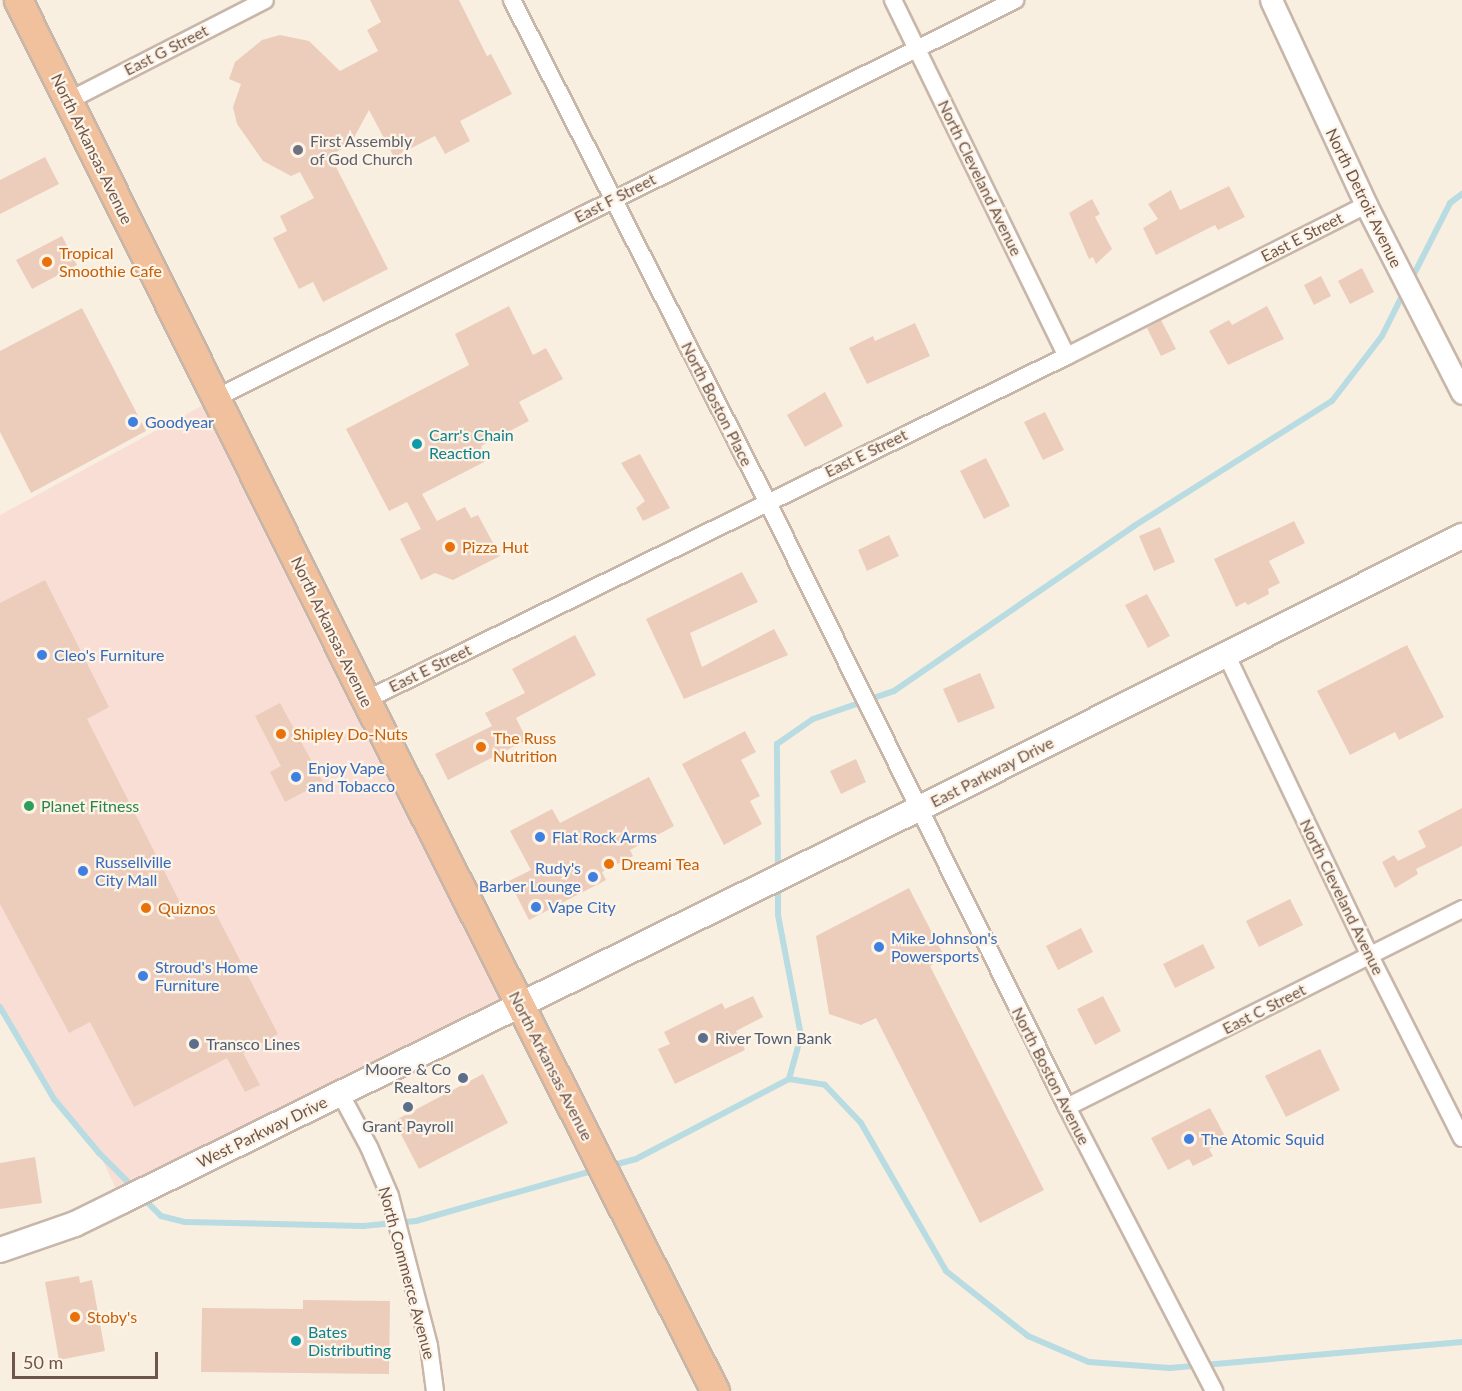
<!DOCTYPE html>
<style>
body{margin:0}
#map{position:relative;width:1462px;height:1391px;overflow:hidden;background:#f9efe1;font-family:Lato,sans-serif}
div>[style]{position:absolute}
[style*='--x']{left:calc(var(--x)*1px);top:calc(var(--y)*1px);width:calc(var(--w)*1px);rotate:calc(var(--a)*1deg)}
.commercial>*{inset:0;background:#f9ded5}
.stream>*{height:6px;margin:-3px;padding:0 3px;transform-origin:3px;border-radius:3px;background:#b8dce1}
.building>*{inset:0;background:#eccdbb}
.roads{filter:drop-shadow(2px 0 #c8b6a9) drop-shadow(-2px 0 #c8b6a9) drop-shadow(0 2px #c8b6a9) drop-shadow(0 -2px #c8b6a9)}
.minor>*{height:16px;margin:-8px;padding:0 8px;transform-origin:8px;border-radius:8px;background:#fff}
.tertiary>*{height:21px;margin:-10.5px;padding:0 10.5px;transform-origin:10.5px;border-radius:10.5px;background:#fff}
.secondary>*{height:24px;margin:-12px;padding:0 12px;transform-origin:12px;border-radius:12px;background:#fff}
.trunk>*{height:27px;margin:-13.5px;padding:0 13.5px;transform-origin:13.5px;border-radius:13.5px;background:#f1c09d}
.dots>*{width:16px;height:16px;translate:-50% -50%;box-sizing:border-box;border:3px solid #fdf3e6;border-radius:50%}
span{translate:-50% -50%;white-space:nowrap;text-align:center;line-height:1.15;-webkit-text-stroke:4.5px #fdf3e6;paint-order:stroke}
.street-label{font-size:16px;color:#6e564a}
.worship-label{font-size:16px;color:#5b616d}
.left{translate:0 -50%;text-align:left}
.food-label{font-size:16px;color:#c56008}
.shop-label{font-size:16px;color:#366cbe}
.right{translate:-100% -50%;text-align:right}
.culture-label{font-size:16px;color:#0d838f}
.leisure-label{font-size:16px;color:#27864d}
.service-label{font-size:16px;color:#4e5e75}
.scale{position:absolute;left:12px;top:1352px;width:146px;height:27px;box-sizing:border-box;border:3px solid #6e564a;border-top:0;padding-left:8px;font-size:18px;line-height:21px;white-space:nowrap;color:#6e564a;-webkit-text-stroke:4px #fdf3e6;paint-order:stroke}
</style>
<div id="map">
<div class="commercial">
<i style="clip-path:polygon(216px 398px,520px 1003px,122px 1201px,99px 1153px,54px 1099px,0 1007px,0 515px)"></i>
</div>
<div class="stream">
<i style="--x:1411;--y:280;--w:86;--a:-63.1"></i>
<i style="--x:1450;--y:203;--w:15;--a:-37"></i>
<i style="--x:778;--y:871;--w:127;--a:-90.5"></i>
<i style="--x:777;--y:744;--w:44;--a:-34.8"></i>
<i style="--x:813;--y:719;--w:86;--a:-19.1"></i>
<i style="--x:894;--y:691;--w:291;--a:-34.5"></i>
<i style="--x:1134;--y:526;--w:234;--a:-32.3"></i>
<i style="--x:1332;--y:401;--w:82;--a:-52.4"></i>
<i style="--x:1382;--y:336;--w:49;--a:-63.4"></i>
<i style="--x:778;--y:885;--w:30;--a:90"></i>
<i style="--x:778;--y:915;--w:123;--a:79.2"></i>
<i style="--x:801;--y:1036;--w:45;--a:105.6"></i>
<i style="--x:0;--y:1007;--w:107;--a:59.6"></i>
<i style="--x:54;--y:1099;--w:70;--a:50.2"></i>
<i style="--x:99;--y:1153;--w:49;--a:45"></i>
<i style="--x:610;--y:1166;--w:27;--a:-15"></i>
<i style="--x:636;--y:1159;--w:173;--a:-27.6"></i>
<i style="--x:789;--y:1079;--w:36;--a:9"></i>
<i style="--x:825;--y:1085;--w:52;--a:46.5"></i>
<i style="--x:861;--y:1123;--w:171;--a:60.1"></i>
<i style="--x:946;--y:1271;--w:105;--a:38.4"></i>
<i style="--x:1028;--y:1336;--w:66;--a:23.1"></i>
<i style="--x:1089;--y:1362;--w:81;--a:4.2"></i>
<i style="--x:1170;--y:1368;--w:293;--a:-5.1"></i>
<i style="--x:143;--y:1198;--w:25;--a:45"></i>
<i style="--x:161;--y:1216;--w:25;--a:14"></i>
<i style="--x:185;--y:1222;--w:178;--a:1.3"></i>
<i style="--x:363;--y:1226;--w:53;--a:-5.4"></i>
<i style="--x:416;--y:1221;--w:186;--a:-15.9"></i>
</div>
<div class="building">
<i style="clip-path:polygon(370px 0,459px 0,487px 56px,491px 54px,512px 94px,460px 121px,470px 141px,445px 154px,435px 136px,394px 157px,369px 110px,350px 145px,330px 155px,388px 269px,323px 302px,313px 282px,299px 289px,273px 238px,287px 231px,280px 216px,314px 198px,300px 172px,291px 176px,263px 161px,237px 124px,233px 107px,241px 84px,229px 79px,235px 62px,262px 40px,280px 35px,309px 41px,340px 71px,378px 51px,367px 30px,381px 22px)"></i>
<i style="clip-path:polygon(45px 157px,59px 184px,0 214px,0 180px)"></i>
<i style="clip-path:polygon(1229px 186px,1245px 217px,1218px 230px,1215px 225px,1156px 255px,1143px 228px,1158px 219px,1148px 204px,1171px 190px,1180px 210px)"></i>
<i style="clip-path:polygon(1092px 199px,1100px 214px,1095px 217px,1112px 249px,1096px 264px,1093px 257px,1089px 259px,1069px 213px)"></i>
<i style="clip-path:polygon(62px 236px,77px 265px,32px 289px,16px 260px)"></i>
<i style="clip-path:polygon(1362px 268px,1374px 292px,1350px 304px,1338px 281px)"></i>
<i style="clip-path:polygon(1321px 276px,1331px 296px,1314px 305px,1304px 285px)"></i>
<i style="clip-path:polygon(509px 306px,533px 355px,546px 348px,563px 379px,519px 402px,529px 421px,481px 446px,488px 460px,422px 494px,437px 521px,465px 507px,471px 518px,478px 515px,500px 556px,453px 580px,435px 573px,421px 580px,400px 539px,421px 529px,407px 502px,389px 511px,346px 429px,469px 365px,455px 334px)"></i>
<i style="clip-path:polygon(1267px 306px,1284px 339px,1228px 365px,1209px 331px,1229px 320px,1232px 325px)"></i>
<i style="clip-path:polygon(82px 308px,146px 431px,31px 493px,0 432px,0 351px)"></i>
<i style="clip-path:polygon(1161px 320px,1176px 349px,1161px 356px,1147px 328px)"></i>
<i style="clip-path:polygon(915px 323px,930px 356px,867px 384px,849px 348px,873px 336px,875px 341px)"></i>
<i style="clip-path:polygon(825px 392px,843px 426px,805px 447px,787px 415px)"></i>
<i style="clip-path:polygon(1045px 412px,1064px 450px,1043px 460px,1024px 422px)"></i>
<i style="clip-path:polygon(640px 454px,670px 508px,643px 521px,636px 508px,645px 501px,621px 463px)"></i>
<i style="clip-path:polygon(986px 458px,1010px 506px,984px 519px,960px 471px)"></i>
<i style="clip-path:polygon(1294px 521px,1305px 543px,1269px 561px,1280px 583px,1268px 589px,1269px 594px,1248px 605px,1245px 602px,1236px 607px,1214px 559px)"></i>
<i style="clip-path:polygon(1160px 527px,1175px 562px,1154px 571px,1139px 536px)"></i>
<i style="clip-path:polygon(889px 535px,899px 556px,867px 571px,858px 550px)"></i>
<i style="clip-path:polygon(742px 572px,758px 602px,690px 633px,702px 667px,774px 629px,788px 655px,684px 699px,646px 619px)"></i>
<i style="clip-path:polygon(45px 580px,109px 707px,87px 719px,187px 916px,211px 904px,278px 1034px,243px 1053px,260px 1085px,245px 1092px,227px 1058px,134px 1107px,90px 1022px,69px 1033px,0 904px,0 603px)"></i>
<i style="clip-path:polygon(1147px 594px,1170px 636px,1148px 648px,1125px 605px)"></i>
<i style="clip-path:polygon(575px 635px,596px 675px,516px 718px,527px 740px,448px 780px,435px 754px,492px 726px,485px 713px,525px 693px,512px 669px)"></i>
<i style="clip-path:polygon(1407px 645px,1444px 717px,1399px 740px,1395px 732px,1350px 755px,1317px 691px)"></i>
<i style="clip-path:polygon(980px 673px,995px 708px,958px 723px,943px 689px)"></i>
<i style="clip-path:polygon(280px 703px,323px 782px,285px 802px,270px 772px,281px 766px,255px 716px)"></i>
<i style="clip-path:polygon(745px 731px,756px 752px,741px 760px,760px 796px,750px 801px,762px 824px,724px 845px,682px 764px)"></i>
<i style="clip-path:polygon(856px 759px,866px 782px,841px 794px,830px 771px)"></i>
<i style="clip-path:polygon(649px 777px,674px 826px,630px 850px,633px 856px,602px 872px,606px 880px,529px 920px,509px 881px,531px 870px,510px 831px,552px 809px,560px 823px)"></i>
<i style="clip-path:polygon(1462px 808px,1462px 846px,1416px 869px,1418px 874px,1395px 888px,1382px 862px,1394px 855px,1398px 861px,1426px 847px,1418px 831px)"></i>
<i style="clip-path:polygon(909px 888px,945px 958px,930px 966px,1044px 1190px,980px 1223px,876px 1018px,861px 1025px,829px 1014px,816px 936px)"></i>
<i style="clip-path:polygon(1290px 899px,1303px 925px,1259px 947px,1246px 921px)"></i>
<i style="clip-path:polygon(1081px 928px,1093px 952px,1058px 970px,1046px 946px)"></i>
<i style="clip-path:polygon(1203px 944px,1215px 968px,1175px 988px,1163px 964px)"></i>
<i style="clip-path:polygon(753px 996px,763px 1017px,736px 1031px,745px 1050px,675px 1084px,658px 1049px,670px 1044px,664px 1032px,722px 1003px,725px 1009px)"></i>
<i style="clip-path:polygon(1103px 996px,1121px 1031px,1095px 1045px,1077px 1009px)"></i>
<i style="clip-path:polygon(1320px 1049px,1340px 1090px,1286px 1117px,1265px 1076px)"></i>
<i style="clip-path:polygon(483px 1074px,508px 1123px,419px 1169px,394px 1121px)"></i>
<i style="clip-path:polygon(1210px 1108px,1227px 1140px,1209px 1149px,1213px 1156px,1193px 1166px,1189px 1159px,1168px 1170px,1151px 1138px)"></i>
<i style="clip-path:polygon(35px 1157px,42px 1203px,0 1209px,0 1163px)"></i>
<i style="clip-path:polygon(79px 1276px,80px 1283px,92px 1280px,105px 1351px,59px 1360px,45px 1282px)"></i>
<i style="clip-path:polygon(303px 1300px,390px 1301px,389px 1374px,201px 1372px,202px 1308px,303px 1309px)"></i>
</div>
<div class="roads">
<div class="minor">
<i style="--x:512;--y:0;--w:562;--a:63.02"></i>
<i style="--x:767;--y:501;--w:676;--a:63.66"></i>
<i style="--x:1067;--y:1107;--w:320;--a:62.6"></i>
<i style="--x:893;--y:0;--w:396;--a:64"></i>
<i style="--x:68;--y:101;--w:221;--a:-27.1"></i>
<i style="--x:216;--y:398;--w:893;--a:-26.48"></i>
<i style="--x:1226;--y:654;--w:335;--a:64.5"></i>
<i style="--x:1370;--y:956;--w:204;--a:63.2"></i>
<i style="--x:366;--y:700;--w:781;--a:-26.14"></i>
<i style="--x:1067;--y:356;--w:335;--a:-26.8"></i>
<i style="--x:340;--y:1093;--w:61;--a:61.8"></i>
<i style="--x:369;--y:1147;--w:53;--a:66.8"></i>
<i style="--x:390;--y:1196;--w:155;--a:75.4"></i>
<i style="--x:429;--y:1346;--w:45;--a:82.4"></i>
<i style="--x:1067;--y:1107;--w:442;--a:-26.6"></i>
</div>
<div class="tertiary">
<i style="--x:1271;--y:0;--w:226;--a:65.1"></i>
<i style="--x:1366;--y:205;--w:211;--a:62.9"></i>
</div>
<div class="secondary">
<i style="--x:0;--y:1250;--w:79;--a:-19.1"></i>
<i style="--x:75;--y:1224;--w:52;--a:-26.1"></i>
<i style="--x:122;--y:1201;--w:887;--a:-26.22"></i>
<i style="--x:918;--y:809;--w:609;--a:-26.65"></i>
</div>
<div class="trunk">
<i style="--x:18;--y:0;--w:782;--a:63.57"></i>
<i style="--x:366;--y:700;--w:774;--a:63.2"></i>
</div>
</div>
<div class="dots">
<i style="left:298px;top:150px;background:#6b7280"></i>
<i style="left:47px;top:262px;background:#e8710a"></i>
<i style="left:133px;top:422px;background:#3f7fe0"></i>
<i style="left:417px;top:444px;background:#0f9aa8"></i>
<i style="left:450px;top:547px;background:#e8710a"></i>
<i style="left:42px;top:655px;background:#3f7fe0"></i>
<i style="left:281px;top:734px;background:#e8710a"></i>
<i style="left:481px;top:747px;background:#e8710a"></i>
<i style="left:296px;top:777px;background:#3f7fe0"></i>
<i style="left:29px;top:806px;background:#2e9e5b"></i>
<i style="left:540px;top:837px;background:#3f7fe0"></i>
<i style="left:609px;top:864px;background:#e8710a"></i>
<i style="left:83px;top:871px;background:#3f7fe0"></i>
<i style="left:593px;top:877px;background:#3f7fe0"></i>
<i style="left:536px;top:907px;background:#3f7fe0"></i>
<i style="left:146px;top:908px;background:#e8710a"></i>
<i style="left:879px;top:947px;background:#3f7fe0"></i>
<i style="left:143px;top:976px;background:#3f7fe0"></i>
<i style="left:703px;top:1038px;background:#5c6f8a"></i>
<i style="left:194px;top:1044px;background:#5c6f8a"></i>
<i style="left:463px;top:1078px;background:#5c6f8a"></i>
<i style="left:408px;top:1107px;background:#5c6f8a"></i>
<i style="left:1189px;top:1139px;background:#3f7fe0"></i>
<i style="left:75px;top:1317px;background:#e8710a"></i>
<i style="left:296px;top:1341px;background:#0f9aa8"></i>
</div>
<div class="street-label">
<span style="left:166px;top:50px;rotate:-27deg">East G Street</span>
<span style="left:92px;top:149px;rotate:64deg">North Arkansas Avenue</span>
<span style="left:980px;top:178px;rotate:64deg">North Cleveland Avenue</span>
<span style="left:615px;top:198px;rotate:-27deg">East F Street</span>
<span style="left:1364px;top:198px;rotate:64deg">North Detroit Avenue</span>
<span style="left:1302px;top:237px;rotate:-27deg">East E Street</span>
<span style="left:717px;top:404px;rotate:63deg">North Boston Place</span>
<span style="left:866px;top:453px;rotate:-26deg">East E Street</span>
<span style="left:332px;top:632px;rotate:64deg">North Arkansas Avenue</span>
<span style="left:430px;top:668px;rotate:-26deg">East E Street</span>
<span style="left:992px;top:772px;rotate:-27deg">East Parkway Drive</span>
<span style="left:1342px;top:897px;rotate:64deg">North Cleveland Avenue</span>
<span style="left:1264px;top:1009px;rotate:-27deg">East C Street</span>
<span style="left:551px;top:1066px;rotate:63deg">North Arkansas Avenue</span>
<span style="left:1051px;top:1076px;rotate:63deg">North Boston Avenue</span>
<span style="left:262px;top:1132px;rotate:-26deg">West Parkway Drive</span>
<span style="left:407px;top:1273px;rotate:75deg">North Commerce Avenue</span>
</div>
<div class="worship-label">
<span class="left" style="left:310px;top:150px">First Assembly<br>of God Church</span>
</div>
<div class="food-label">
<span class="left" style="left:59px;top:262px">Tropical<br>Smoothie Cafe</span>
<span class="left" style="left:462px;top:547px">Pizza Hut</span>
<span class="left" style="left:293px;top:734px">Shipley Do-Nuts</span>
<span class="left" style="left:493px;top:747px">The Russ<br>Nutrition</span>
<span class="left" style="left:621px;top:864px">Dreami Tea</span>
<span class="left" style="left:158px;top:908px">Quiznos</span>
<span class="left" style="left:87px;top:1317px">Stoby's</span>
</div>
<div class="shop-label">
<span class="left" style="left:145px;top:422px">Goodyear</span>
<span class="left" style="left:54px;top:655px">Cleo's Furniture</span>
<span class="left" style="left:308px;top:777px">Enjoy Vape<br>and Tobacco</span>
<span class="left" style="left:552px;top:837px">Flat Rock Arms</span>
<span class="left" style="left:95px;top:871px">Russellville<br>City Mall</span>
<span class="right" style="left:581px;top:877px">Rudy's<br>Barber Lounge</span>
<span class="left" style="left:548px;top:907px">Vape City</span>
<span class="left" style="left:891px;top:947px">Mike Johnson's<br>Powersports</span>
<span class="left" style="left:155px;top:976px">Stroud's Home<br>Furniture</span>
<span class="left" style="left:1201px;top:1139px">The Atomic Squid</span>
</div>
<div class="culture-label">
<span class="left" style="left:429px;top:444px">Carr's Chain<br>Reaction</span>
<span class="left" style="left:308px;top:1341px">Bates<br>Distributing</span>
</div>
<div class="leisure-label">
<span class="left" style="left:41px;top:806px">Planet Fitness</span>
</div>
<div class="service-label">
<span class="left" style="left:715px;top:1038px">River Town Bank</span>
<span class="left" style="left:206px;top:1044px">Transco Lines</span>
<span class="right" style="left:451px;top:1078px">Moore &amp; Co<br>Realtors</span>
<span style="left:408px;top:1126px">Grant Payroll</span>
</div>
<div class="scale">50 m</div>
</div>
